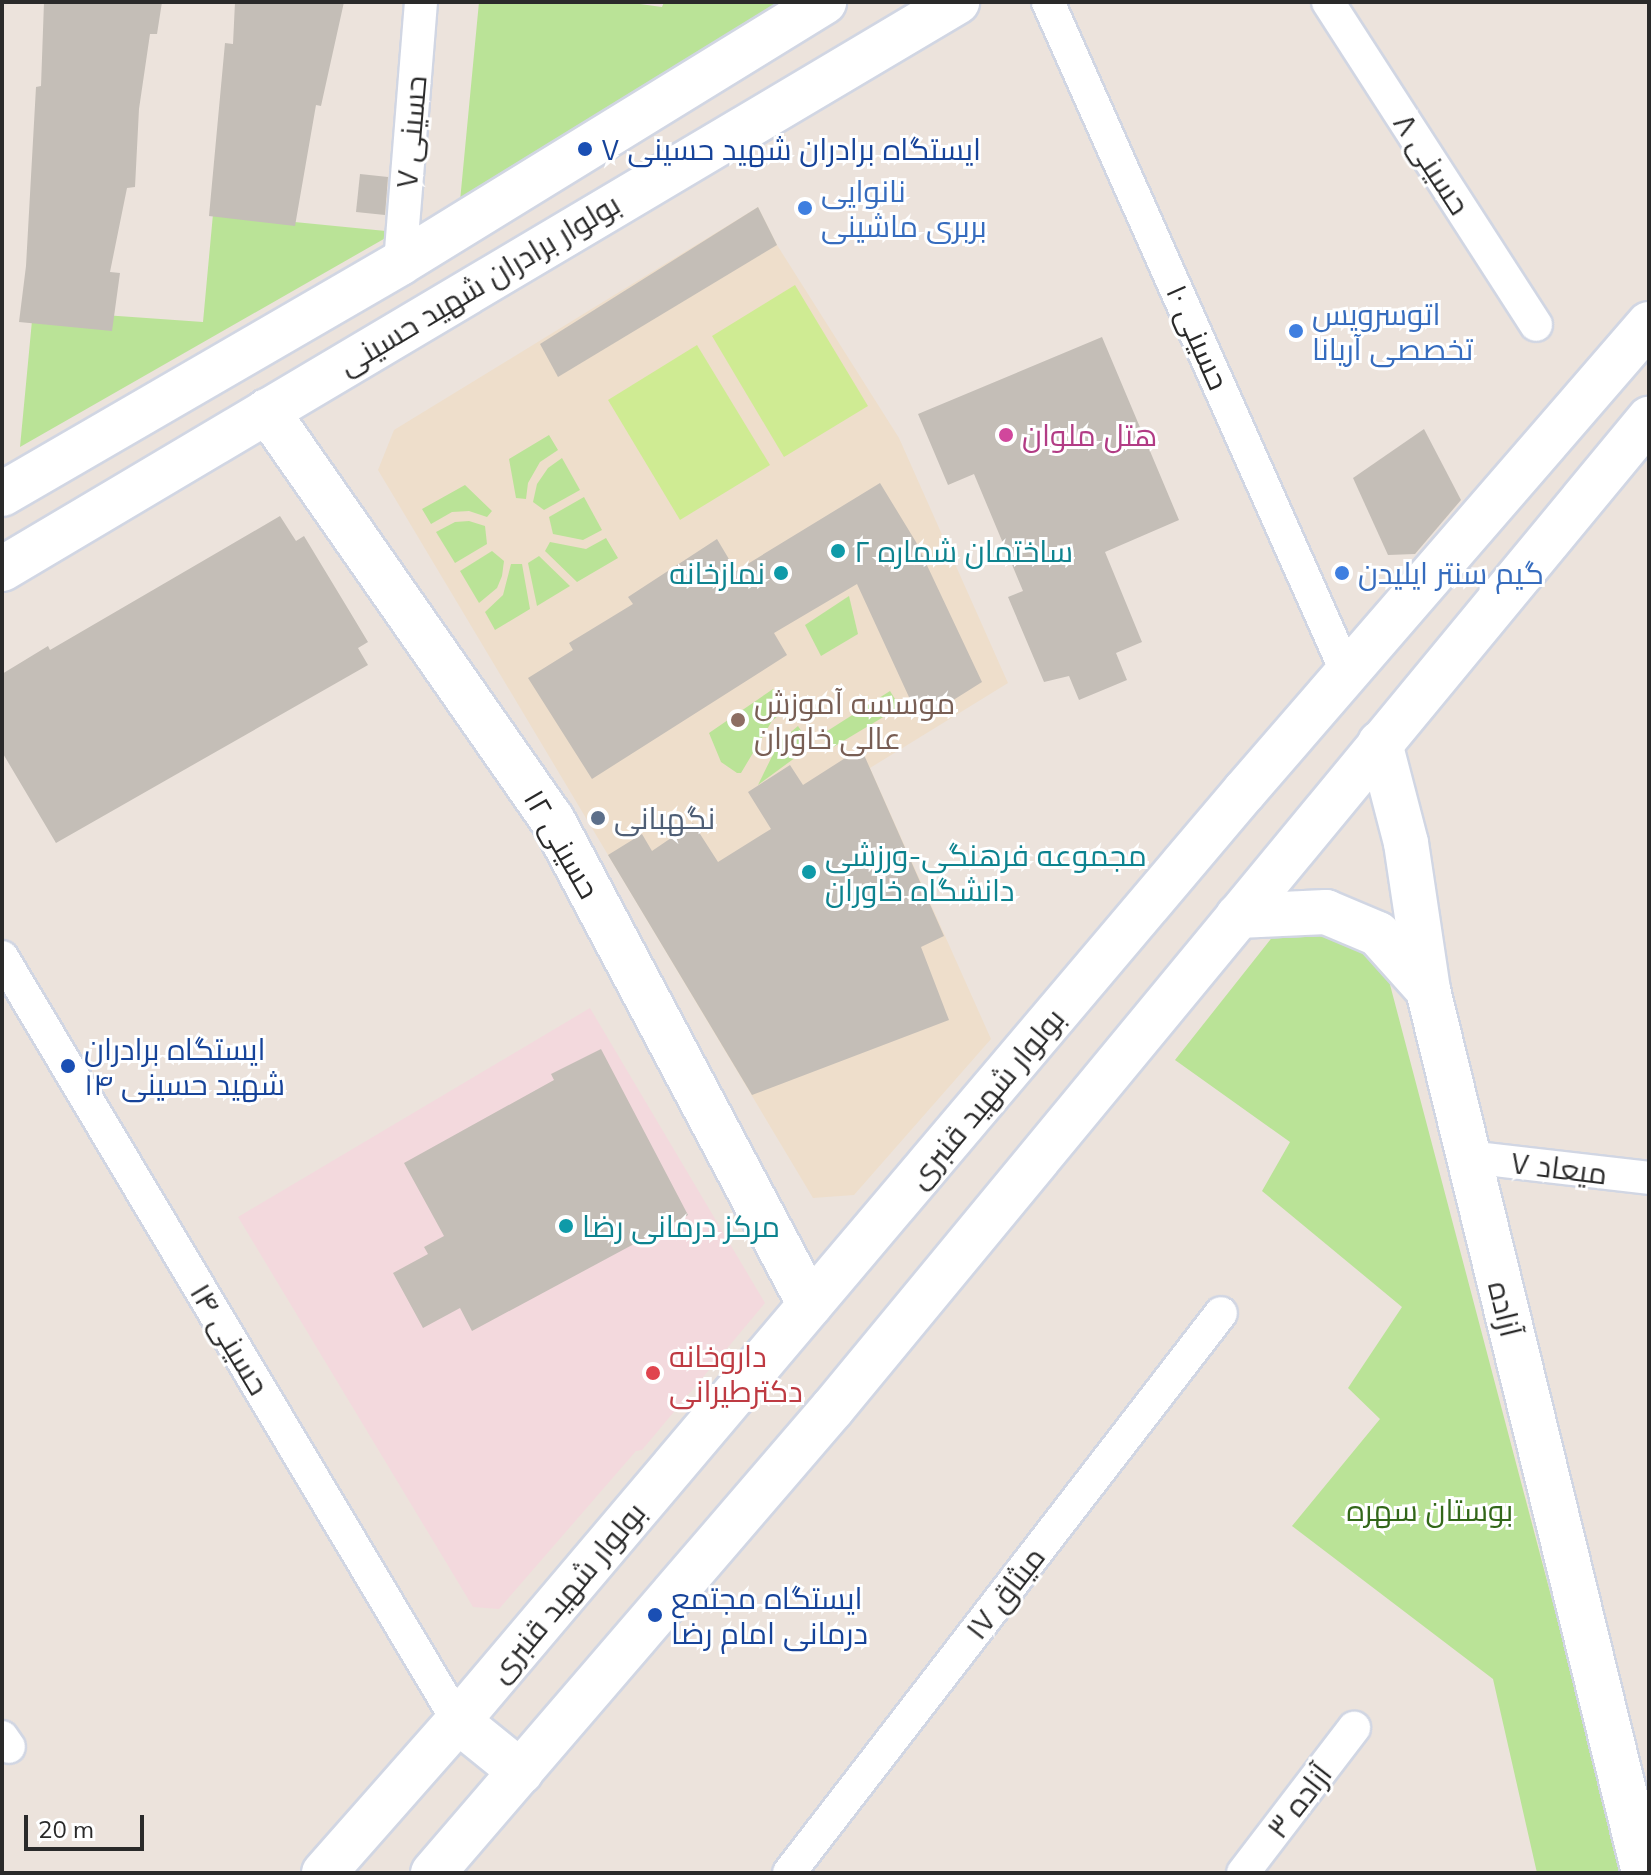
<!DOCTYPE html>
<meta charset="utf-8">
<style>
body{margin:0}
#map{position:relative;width:1651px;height:1875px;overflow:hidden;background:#ece3dc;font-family:Mulish,Cairo,sans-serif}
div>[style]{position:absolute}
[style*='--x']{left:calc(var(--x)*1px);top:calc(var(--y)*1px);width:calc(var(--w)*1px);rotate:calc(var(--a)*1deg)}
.education>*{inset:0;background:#eedecb}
.medical>*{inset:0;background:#f3d9dd}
.green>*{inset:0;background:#bae397}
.pitch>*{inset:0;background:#cfeb93}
.building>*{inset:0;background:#c4beb7}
.roads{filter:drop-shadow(2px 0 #d1d6e3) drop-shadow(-2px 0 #d1d6e3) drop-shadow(0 2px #d1d6e3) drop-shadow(0 -2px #d1d6e3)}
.street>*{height:32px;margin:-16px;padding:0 16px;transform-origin:16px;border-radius:16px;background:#fff}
.secondary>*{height:44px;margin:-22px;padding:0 22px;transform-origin:22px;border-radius:22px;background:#fff}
.dots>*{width:22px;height:22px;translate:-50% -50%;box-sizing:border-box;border:4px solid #fff;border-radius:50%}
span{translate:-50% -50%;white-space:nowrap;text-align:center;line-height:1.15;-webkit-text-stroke:6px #fff;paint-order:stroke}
.street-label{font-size:30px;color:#2a2a2a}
.transit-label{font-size:30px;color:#164399}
.left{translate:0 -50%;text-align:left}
.shop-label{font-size:30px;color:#366cbe}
.hotel-label{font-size:30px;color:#b23c85}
.culture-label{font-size:30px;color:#0d838f}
.right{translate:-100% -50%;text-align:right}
.education-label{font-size:30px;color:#785e54}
.service-label{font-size:30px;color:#4e5e75}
.health-label{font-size:30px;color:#be3a42}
.park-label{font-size:30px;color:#326719}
.frame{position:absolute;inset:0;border:4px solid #2a2a2a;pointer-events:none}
.scale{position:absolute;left:24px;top:1815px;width:120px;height:36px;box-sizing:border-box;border:4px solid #2a2a2a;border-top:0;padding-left:10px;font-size:24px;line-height:28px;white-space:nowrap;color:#2a2a2a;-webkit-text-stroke:6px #fff;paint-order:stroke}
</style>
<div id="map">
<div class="education">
<i style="clip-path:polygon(758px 207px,777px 245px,899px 438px,1008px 683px,870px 768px,991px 1039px,854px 1195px,813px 1198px,378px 470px,394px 430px)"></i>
</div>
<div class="medical">
<i style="clip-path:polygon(590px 1008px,765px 1303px,642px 1450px,636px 1451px,499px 1609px,473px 1607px,238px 1217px)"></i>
</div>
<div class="green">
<i style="clip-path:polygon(479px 2px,625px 2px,662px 7px,664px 2px,785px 2px,460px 201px)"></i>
<i style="clip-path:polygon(213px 214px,396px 232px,20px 447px,33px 310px,203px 322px)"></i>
<i style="clip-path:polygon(549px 435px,558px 450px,540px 462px,528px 483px,526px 499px,516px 498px,509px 459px)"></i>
<i style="clip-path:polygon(562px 458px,580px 490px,544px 510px,533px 502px,537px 484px,548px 468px)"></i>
<i style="clip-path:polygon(465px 485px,492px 511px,487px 517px,469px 511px,452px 512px,431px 524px,422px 509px)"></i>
<i style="clip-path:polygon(584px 497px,602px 530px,583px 540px,553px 534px,549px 517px)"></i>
<i style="clip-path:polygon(469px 521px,485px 526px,487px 544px,455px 563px,436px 532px,455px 522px)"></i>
<i style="clip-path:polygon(606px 538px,618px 558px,577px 582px,545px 551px,550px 542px,586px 549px)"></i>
<i style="clip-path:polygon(492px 551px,504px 561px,502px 576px,497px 588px,479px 603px,460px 571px)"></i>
<i style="clip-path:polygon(539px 556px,570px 586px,537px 606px,528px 563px)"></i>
<i style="clip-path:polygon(511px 564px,522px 564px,530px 609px,495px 630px,485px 612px,503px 595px)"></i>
<i style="clip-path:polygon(849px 596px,858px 634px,821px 656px,805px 625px)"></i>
<i style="clip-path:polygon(773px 689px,785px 710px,772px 721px,741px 773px,737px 773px,721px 762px,709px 733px)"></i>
<i style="clip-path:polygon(890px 691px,900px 707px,830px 749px,821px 735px)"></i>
<i style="clip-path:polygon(798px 726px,811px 746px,758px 785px,779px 742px)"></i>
<i style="clip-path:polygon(1345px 928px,1383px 958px,1624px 1873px,1537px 1873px,1493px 1679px,1292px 1526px,1380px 1419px,1348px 1388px,1402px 1307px,1262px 1191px,1290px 1142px,1175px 1060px,1278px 930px)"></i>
</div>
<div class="pitch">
<i style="clip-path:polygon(795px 285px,868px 406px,784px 457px,712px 336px)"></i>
<i style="clip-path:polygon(697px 345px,770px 465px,680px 520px,608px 400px)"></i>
</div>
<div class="building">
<i style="clip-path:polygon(44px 2px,162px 2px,157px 34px,150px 34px,139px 109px,135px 187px,127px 188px,110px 272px,120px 273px,112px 331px,19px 322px,26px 266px,36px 87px,41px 86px)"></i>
<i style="clip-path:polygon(235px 2px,344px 2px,321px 106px,316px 105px,295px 226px,209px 216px,225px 43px,233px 44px)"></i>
<i style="clip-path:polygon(360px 174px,388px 177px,385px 215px,356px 212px)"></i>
<i style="clip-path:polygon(758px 207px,777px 245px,558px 377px,540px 344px)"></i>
<i style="clip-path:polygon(1102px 337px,1179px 520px,1105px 552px,1142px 642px,1116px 653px,1127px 680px,1079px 700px,1069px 676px,1044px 682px,1008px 597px,1023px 591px,974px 474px,948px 485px,918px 414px)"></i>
<i style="clip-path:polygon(1424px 429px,1461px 500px,1415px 554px,1388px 555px,1353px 478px)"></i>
<i style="clip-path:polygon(880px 483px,916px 542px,982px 682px,920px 721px,857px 584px,774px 633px,787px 655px,592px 779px,528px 678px,573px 650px,569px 643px,633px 604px,628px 597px,717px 539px,736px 571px)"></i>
<i style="clip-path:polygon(280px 516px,296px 541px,304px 536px,350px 612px,368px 642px,358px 648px,368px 665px,56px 843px,2px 752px,2px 674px,48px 646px,50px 650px)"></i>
<i style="clip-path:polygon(861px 748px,944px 936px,921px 947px,949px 1020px,752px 1095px,608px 855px,642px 834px,652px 851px,693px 823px,718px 862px,771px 829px,748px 792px,790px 765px,803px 785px)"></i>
<i style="clip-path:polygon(601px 1049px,688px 1215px,472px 1331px,460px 1308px,423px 1328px,393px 1273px,428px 1254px,424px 1247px,444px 1236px,404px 1163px,554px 1080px,551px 1074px)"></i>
</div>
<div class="roads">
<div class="street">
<i style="--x:1048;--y:2;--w:735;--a:65.98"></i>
<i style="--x:1328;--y:2;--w:384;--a:57.2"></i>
<i style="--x:400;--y:263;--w:262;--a:-85.4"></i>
<i style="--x:2;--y:957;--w:890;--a:59.17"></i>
<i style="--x:1468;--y:1157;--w:182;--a:6.6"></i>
<i style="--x:2;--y:1737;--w:12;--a:55"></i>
<i style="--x:789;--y:1873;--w:707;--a:-52.35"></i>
<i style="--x:1243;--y:1873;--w:183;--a:-52.6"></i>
</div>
<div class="secondary">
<i style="--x:267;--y:411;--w:498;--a:55.1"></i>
<i style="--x:552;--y:819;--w:550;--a:62.04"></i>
<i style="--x:2;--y:494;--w:460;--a:-30.1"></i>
<i style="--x:400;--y:263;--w:498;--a:-31.6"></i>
<i style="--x:2;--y:569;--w:1111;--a:-30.7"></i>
<i style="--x:1380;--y:743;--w:103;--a:75.4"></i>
<i style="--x:1406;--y:843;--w:149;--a:81.5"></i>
<i style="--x:1428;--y:990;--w:909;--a:76.25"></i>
<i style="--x:1238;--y:916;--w:88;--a:-2.6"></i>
<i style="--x:1326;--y:912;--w:56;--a:22.9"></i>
<i style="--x:1378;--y:934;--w:75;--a:48.2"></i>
<i style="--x:458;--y:1721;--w:81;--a:39"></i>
<i style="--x:324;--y:1873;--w:203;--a:-48.6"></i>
<i style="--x:458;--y:1721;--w:1217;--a:-49.77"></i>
<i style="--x:1244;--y:792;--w:619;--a:-49.13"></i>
<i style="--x:433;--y:1873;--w:612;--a:-49.31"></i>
<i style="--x:832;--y:1409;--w:1284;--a:-50.47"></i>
</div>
</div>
<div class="dots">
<i style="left:585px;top:149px;background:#1a4fb4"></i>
<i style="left:805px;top:208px;background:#3f7fe0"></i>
<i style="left:1296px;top:331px;background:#3f7fe0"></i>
<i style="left:1006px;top:435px;background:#d1479c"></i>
<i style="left:838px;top:551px;background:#0f9aa8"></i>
<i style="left:781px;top:573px;background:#0f9aa8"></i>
<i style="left:1342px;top:573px;background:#3f7fe0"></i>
<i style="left:738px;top:720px;background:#8d6e63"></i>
<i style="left:598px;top:818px;background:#5c6f8a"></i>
<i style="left:809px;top:872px;background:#0f9aa8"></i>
<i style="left:68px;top:1066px;background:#1a4fb4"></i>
<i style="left:566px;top:1226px;background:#0f9aa8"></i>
<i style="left:653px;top:1373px;background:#e0444e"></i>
<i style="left:655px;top:1615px;background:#1a4fb4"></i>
</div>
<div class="street-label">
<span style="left:411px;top:132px;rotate:-85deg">حسینی ۷</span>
<span style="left:1432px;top:164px;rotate:57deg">حسینی ۸</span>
<span style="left:479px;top:284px;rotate:-31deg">بولوار برادران شهید حسینی</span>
<span style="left:1198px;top:337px;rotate:66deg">حسینی ۱۰</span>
<span style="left:562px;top:844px;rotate:60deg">حسینی ۱۲</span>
<span style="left:986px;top:1098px;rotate:-50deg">بولوار شهید قنبری</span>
<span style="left:1559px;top:1168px;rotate:7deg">میعاد ۷</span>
<span style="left:1505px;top:1309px;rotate:76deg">آزاده</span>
<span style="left:230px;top:1339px;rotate:59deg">حسینی ۱۴</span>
<span style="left:567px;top:1592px;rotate:-50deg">بولوار شهید قنبری</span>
<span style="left:1005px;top:1593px;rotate:-52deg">میثاق ۱۷</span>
<span style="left:1299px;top:1801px;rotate:-52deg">آزاده ۳</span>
</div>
<div class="transit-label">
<span class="left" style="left:601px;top:149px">ایستگاه برادران شهید حسینی ۷</span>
<span class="left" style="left:84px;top:1066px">ایستگاه برادران<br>شهید حسینی ۱۴</span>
<span class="left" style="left:671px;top:1615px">ایستگاه مجتمع<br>درمانی امام رضا</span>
</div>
<div class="shop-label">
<span class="left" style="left:821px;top:208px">نانوایی<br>بربری ماشینی</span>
<span class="left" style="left:1312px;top:331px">اتوسرویس<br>تخصصی آریانا</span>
<span class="left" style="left:1358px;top:573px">گیم سنتر ایلیدن</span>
</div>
<div class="hotel-label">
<span class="left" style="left:1022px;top:435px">هتل ملوان</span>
</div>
<div class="culture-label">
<span class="left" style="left:854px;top:551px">ساختمان شماره ۲</span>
<span class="right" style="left:765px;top:573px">نمازخانه</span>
<span class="left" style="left:825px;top:872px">مجموعه فرهنگی-ورزشی<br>دانشگاه خاوران</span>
<span class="left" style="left:582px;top:1226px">مرکز درمانی رضا</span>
</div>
<div class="education-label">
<span class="left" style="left:754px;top:720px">موسسه آموزش<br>عالی خاوران</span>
</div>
<div class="service-label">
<span class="left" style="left:614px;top:818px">نگهبانی</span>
</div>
<div class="health-label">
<span class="left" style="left:669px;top:1373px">داروخانه<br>دکترطیرانی</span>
</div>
<div class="park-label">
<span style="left:1430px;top:1510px">بوستان سهره</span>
</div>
<div class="frame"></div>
<div class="scale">20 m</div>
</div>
